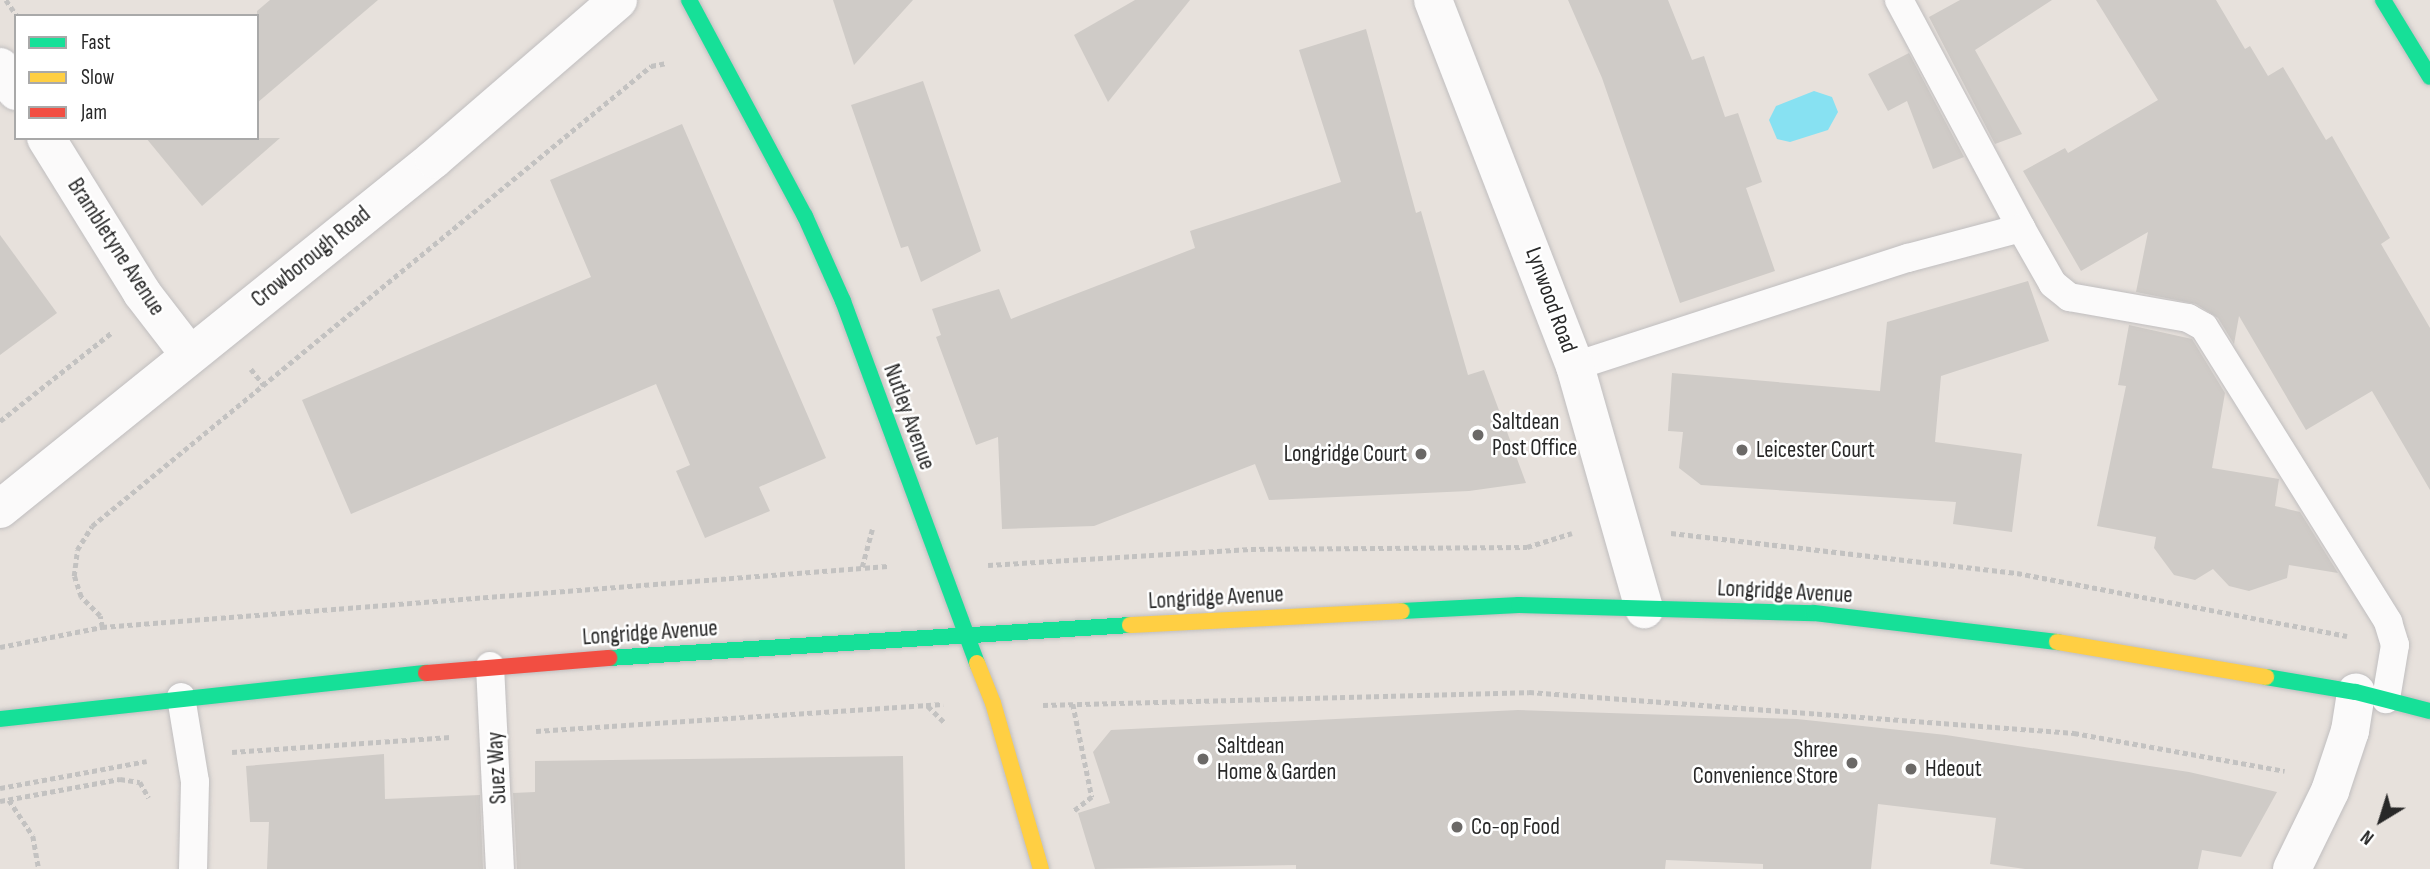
<!DOCTYPE html>
<html>
<head>
<meta charset="utf-8">
<style>
	body { margin:0 }
	#map { position:relative; width:2430px; height:869px; overflow:hidden; background:#e7e1dc; font-family:"Sofia Sans Condensed",sans-serif }
	div>[style] { position:absolute }
	.water>* { inset:0; background:#87e1f2 }
	.building>* { inset:0; background:#cfcbc7 }
	.path>* { height:4.5px; margin-top:-2.25px; transform-origin:0; background:repeating-linear-gradient(90deg,#c3c2c1 0 5px,transparent 0 8.5px) }
	.roads { filter:drop-shadow(0 0 2px #c0bebf) drop-shadow(0 0 2px #c0bebf) }
	.lane>* { height:28px; margin:-14px; padding:0 14px; transform-origin:14px; border-radius:14px; background:#fbfafa }
	.street>* { height:38px; margin:-19px; padding:0 19px; transform-origin:19px; border-radius:19px; background:#fbfafa }
	.fast>* { height:16px; margin:-8px; padding:0 8px; transform-origin:8px; border-radius:8px; background:#16e098 }
	.slow>* { height:16px; margin:-8px; padding:0 8px; transform-origin:8px; border-radius:8px; background:#ffcf43 }
	.jam>* { height:16px; margin:-8px; padding:0 8px; transform-origin:8px; border-radius:8px; background:#f24e42 }
	.dots>* { width:19px; height:19px; translate:-50% -50%; box-sizing:border-box; border:4px solid #fff; border-radius:50% }
	span { translate:-50% -50%; white-space:nowrap; text-align:center; line-height:1.15; -webkit-text-stroke:5px #fff; paint-order:stroke }
	.street-label { font-size:23px; color:#282828 }
	.poi-label { font-size:23px; color:#282828 }
	.left { translate:0 -50%; text-align:left }
	.right { translate:-100% -50%; text-align:right }
	.legend { position:absolute; left:14px; top:14px; width:245px; height:126px; box-sizing:border-box; background:#fff; border:2px solid #a9a9a9; margin:0; padding:9px 12px; list-style:none; font-size:21px; color:#282828 }
	.legend li { display:flex; align-items:center; gap:14px; height:35px }
	.legend b { width:35px; border:2px solid #a9a9a9 }
	.north { position:absolute; left:2346px; top:785px; width:70px; height:70px; -webkit-text-stroke:5px #fff; paint-order:stroke; rotate:218deg; font-size:19px; font-weight:700; line-height:28px; text-align:center; color:#282828 }
	.north::after { content:''; display:block; margin:auto; width:24px; height:32px; background:#282828; clip-path:polygon(50% 0,100% 100%,50% 72%,0 100%) }
</style>
</head>
<body>
<div id="map">
	<div class="water">
		<div style="clip-path:polygon(1814px 91px,1832px 97px,1838px 112px,1828px 130px,1790px 142px,1777px 139px,1769px 120px,1776px 106px)"></div>
	</div>
	<div class="building">
		<div style="clip-path:polygon(270px 0,378px 0,257px 103px,257px 11px)"></div>
		<div style="clip-path:polygon(833px 0,913px 0,854px 65px)"></div>
		<div style="clip-path:polygon(1135px 0,1190px 0,1108px 102px,1074px 35px)"></div>
		<div style="clip-path:polygon(1568px 0,1668px 0,1692px 60px,1704px 56px,1725px 117px,1738px 113px,1762px 182px,1746px 188px,1775px 271px,1680px 303px,1602px 78px)"></div>
		<div style="clip-path:polygon(1960px 0,2052px 0,1975px 50px,2022px 134px,1995px 144px,1929px 17px)"></div>
		<div style="clip-path:polygon(2096px 0,2216px 0,2245px 49px,2250px 46px,2268px 76px,2283px 67px,2326px 140px,2332px 136px,2390px 238px,2381px 244px,2430px 328px,2430px 490px,2372px 391px,2306px 430px,2239px 316px,2234px 344px,2218px 318px,2196px 304px,2136px 292px,2148px 232px,2081px 271px,2023px 171px,2065px 148px,2068px 153px,2158px 100px)"></div>
		<div style="clip-path:polygon(1366px 29px,1416px 213px,1421px 211px,1468px 375px,1484px 370px,1526px 483px,1469px 491px,1269px 500px,1255px 464px,1094px 526px,1002px 529px,998px 437px,976px 445px,936px 337px,941px 335px,932px 309px,999px 289px,1011px 319px,1195px 248px,1190px 231px,1341px 182px,1299px 50px)"></div>
		<div style="clip-path:polygon(1909px 53px,1964px 157px,1933px 169px,1907px 101px,1888px 111px,1868px 74px)"></div>
		<div style="clip-path:polygon(923px 81px,981px 251px,921px 282px,908px 246px,901px 248px,851px 105px)"></div>
		<div style="clip-path:polygon(682px 124px,826px 458px,759px 487px,770px 511px,705px 538px,676px 471px,690px 465px,656px 384px,351px 514px,302px 400px,591px 277px,550px 180px)"></div>
		<div style="clip-path:polygon(146px 138px,280px 138px,202px 206px)"></div>
		<div style="clip-path:polygon(0 235px,57px 313px,0 355px)"></div>
		<div style="clip-path:polygon(2028px 281px,2049px 341px,1941px 376px,1935px 442px,2022px 454px,2012px 532px,1953px 524px,1956px 502px,1701px 485px,1679px 468px,1683px 432px,1668px 431px,1672px 373px,1880px 391px,1887px 322px)"></div>
		<div style="clip-path:polygon(2129px 325px,2192px 339px,2225px 393px,2212px 468px,2279px 479px,2275px 506px,2300px 512px,2338px 573px,2289px 565px,2287px 578px,2249px 591px,2229px 586px,2213px 569px,2195px 580px,2174px 575px,2154px 548px,2156px 537px,2097px 526px,2126px 386px,2118px 385px)"></div>
		<div style="clip-path:polygon(1518px 710px,1797px 719px,1946px 735px,2189px 772px,2277px 792px,2241px 857px,2202px 850px,2198px 869px,2025px 869px,1990px 864px,1996px 818px,1878px 804px,1871px 869px,1763px 869px,1763px 864px,1666px 860px,1665px 869px,1296px 869px,1296px 865px,1095px 869px,1078px 813px,1110px 803px,1093px 752px,1111px 730px)"></div>
		<div style="clip-path:polygon(384px 754px,385px 799px,480px 795px,483px 869px,267px 869px,269px 822px,250px 822px,246px 766px)"></div>
		<div style="clip-path:polygon(903px 756px,905px 869px,517px 869px,513px 793px,535px 792px,535px 761px)"></div>
	</div>
	<div class="path">
		<div style="left:6px;top:0;width:19px;rotate:55deg"></div>
		<div style="left:251px;top:369px;width:21px;rotate:51deg"></div>
		<div style="left:0;top:421px;width:142px;rotate:-38.4deg"></div>
		<div style="left:1671px;top:533px;width:348px;rotate:6.6deg"></div>
		<div style="left:2017px;top:573px;width:336px;rotate:10.8deg"></div>
		<div style="left:988px;top:565px;width:263px;rotate:-3.5deg"></div>
		<div style="left:1251px;top:549px;width:276px;rotate:-0.4deg"></div>
		<div style="left:1527px;top:547px;width:47px;rotate:-17.3deg"></div>
		<div style="left:862px;top:567px;width:39px;rotate:-75deg"></div>
		<div style="left:102px;top:627px;width:11px;rotate:-100deg"></div>
		<div style="left:100px;top:616px;width:27px;rotate:-135deg"></div>
		<div style="left:81px;top:597px;width:22px;rotate:-108deg"></div>
		<div style="left:74px;top:576px;width:26px;rotate:-83deg"></div>
		<div style="left:77px;top:550px;width:28px;rotate:-58deg"></div>
		<div style="left:92px;top:526px;width:724px;rotate:-39.45deg"></div>
		<div style="left:651px;top:66px;width:16px;rotate:-11deg"></div>
		<div style="left:0;top:647px;width:104px;rotate:-11.1deg"></div>
		<div style="left:102px;top:627px;width:788px;rotate:-4.44deg"></div>
		<div style="left:1073px;top:704px;width:95px;rotate:78.5deg"></div>
		<div style="left:1092px;top:797px;width:23px;rotate:142deg"></div>
		<div style="left:1043px;top:705px;width:486px;rotate:-1.5deg"></div>
		<div style="left:1529px;top:692px;width:547px;rotate:4.3deg"></div>
		<div style="left:2074px;top:733px;width:214px;rotate:10.2deg"></div>
		<div style="left:928px;top:706px;width:25px;rotate:45deg"></div>
		<div style="left:536px;top:731px;width:408px;rotate:-3.8deg"></div>
		<div style="left:232px;top:752px;width:219px;rotate:-3.9deg"></div>
		<div style="left:0;top:788px;width:149px;rotate:-10.4deg"></div>
		<div style="left:9px;top:800px;width:43px;rotate:56.3deg"></div>
		<div style="left:33px;top:836px;width:34px;rotate:80deg"></div>
		<div style="left:0;top:801px;width:122px;rotate:-10.4deg"></div>
		<div style="left:120px;top:779px;width:20px;rotate:9deg"></div>
		<div style="left:140px;top:782px;width:18px;rotate:61deg"></div>
	</div>
	<div class="roads">
		<div class="lane">
			<div style="left:1899px;top:0;width:259px;rotate:61.8deg"></div>
			<div style="left:1575px;top:366px;width:350px;rotate:-18deg"></div>
			<div style="left:1908px;top:258px;width:117px;rotate:-14.9deg"></div>
			<div style="left:2021px;top:228px;width:64px;rotate:60.3deg"></div>
			<div style="left:2053px;top:284px;width:21px;rotate:39deg"></div>
			<div style="left:2069px;top:297px;width:121px;rotate:10deg"></div>
			<div style="left:2188px;top:318px;width:18px;rotate:29deg"></div>
			<div style="left:2204px;top:327px;width:348px;rotate:58deg"></div>
			<div style="left:2388px;top:622px;width:24px;rotate:73deg"></div>
			<div style="left:2395px;top:645px;width:55px;rotate:99.5deg"></div>
			<div style="left:490px;top:666px;width:203px;rotate:87.2deg"></div>
			<div style="left:181px;top:697px;width:86px;rotate:80.6deg"></div>
			<div style="left:195px;top:782px;width:87px;rotate:91.3deg"></div>
		</div>
		<div class="street">
			<div style="left:1433px;top:0;width:393px;rotate:68.8deg"></div>
			<div style="left:1575px;top:366px;width:253px;rotate:74.1deg"></div>
			<div style="left:0;top:67px;width:29px;rotate:56deg"></div>
			<div style="left:46px;top:138px;width:182px;rotate:58.2deg"></div>
			<div style="left:142px;top:293px;width:77px;rotate:52.4deg"></div>
			<div style="left:0;top:509px;width:558px;rotate:-38.88deg"></div>
			<div style="left:434px;top:159px;width:243px;rotate:-40.8deg"></div>
			<div style="left:2292px;top:869px;width:87px;rotate:-64deg"></div>
			<div style="left:2330px;top:791px;width:63px;rotate:-71.6deg"></div>
			<div style="left:2350px;top:731px;width:39px;rotate:-81deg"></div>
		</div>
		<div class="fast">
			<div style="left:689px;top:0;width:245px;rotate:61.8deg"></div>
			<div style="left:805px;top:216px;width:93px;rotate:65.9deg"></div>
			<div style="left:843px;top:301px;width:386px;rotate:69.7deg"></div>
			<div style="left:2383px;top:0;width:90px;rotate:58.6deg"></div>
			<div style="left:1402px;top:611px;width:117px;rotate:-2.9deg"></div>
			<div style="left:1519px;top:605px;width:295px;rotate:1.6deg"></div>
			<div style="left:1814px;top:613px;width:245px;rotate:6.8deg"></div>
			<div style="left:609px;top:658px;width:522px;rotate:-3.62deg"></div>
			<div style="left:2266px;top:677px;width:91px;rotate:9.5deg"></div>
			<div style="left:2356px;top:692px;width:76px;rotate:14.4deg"></div>
			<div style="left:0;top:719px;width:428px;rotate:-6.2deg"></div>
		</div>
		<div class="slow">
			<div style="left:1130px;top:625px;width:272px;rotate:-2.9deg"></div>
			<div style="left:2057px;top:642px;width:212px;rotate:9.5deg"></div>
			<div style="left:977px;top:663px;width:43px;rotate:68.2deg"></div>
			<div style="left:993px;top:703px;width:173px;rotate:73.9deg"></div>
		</div>
		<div class="jam">
			<div style="left:426px;top:673px;width:184px;rotate:-4.7deg"></div>
		</div>
	</div>
	<div class="dots">
		<div style="left:1478px;top:435px;background:#6b6967"></div>
		<div style="left:1742px;top:450px;background:#6b6967"></div>
		<div style="left:1421px;top:454px;background:#6b6967"></div>
		<div style="left:1203px;top:759px;background:#6b6967"></div>
		<div style="left:1852px;top:763px;background:#6b6967"></div>
		<div style="left:1911px;top:769px;background:#6b6967"></div>
		<div style="left:1457px;top:827px;background:#6b6967"></div>
	</div>
	<div class="street-label">
		<span style="left:116px;top:247px;rotate:57deg">Brambletyne Avenue</span>
		<span style="left:311px;top:257px;rotate:-39deg">Crowborough Road</span>
		<span style="left:1551px;top:300px;rotate:70deg">Lynwood Road</span>
		<span style="left:909px;top:417px;rotate:70deg">Nutley Avenue</span>
		<span style="left:1785px;top:592px;rotate:3deg">Longridge Avenue</span>
		<span style="left:1216px;top:598px;rotate:-3deg">Longridge Avenue</span>
		<span style="left:650px;top:633px;rotate:-4deg">Longridge Avenue</span>
		<span style="left:497px;top:768px;rotate:-93deg">Suez Way</span>
	</div>
	<div class="poi-label">
		<span class="left" style="left:1492px;top:435px">Saltdean<br>Post Office</span>
		<span class="left" style="left:1756px;top:450px">Leicester Court</span>
		<span class="right" style="left:1407px;top:454px">Longridge Court</span>
		<span class="left" style="left:1217px;top:759px">Saltdean<br>Home &amp; Garden</span>
		<span class="right" style="left:1838px;top:763px">Shree<br>Convenience Store</span>
		<span class="left" style="left:1925px;top:769px">Hdeout</span>
		<span class="left" style="left:1471px;top:827px">Co-op Food</span>
	</div>
	<ul class="legend">
	<li><b style="height:9px;background:#16e098"></b>Fast</li>
	<li><b style="height:9px;background:#ffcf43"></b>Slow</li>
	<li><b style="height:9px;background:#f24e42"></b>Jam</li>
	</ul>
	<div class="north">N</div>
</div>
</body>
</html>
